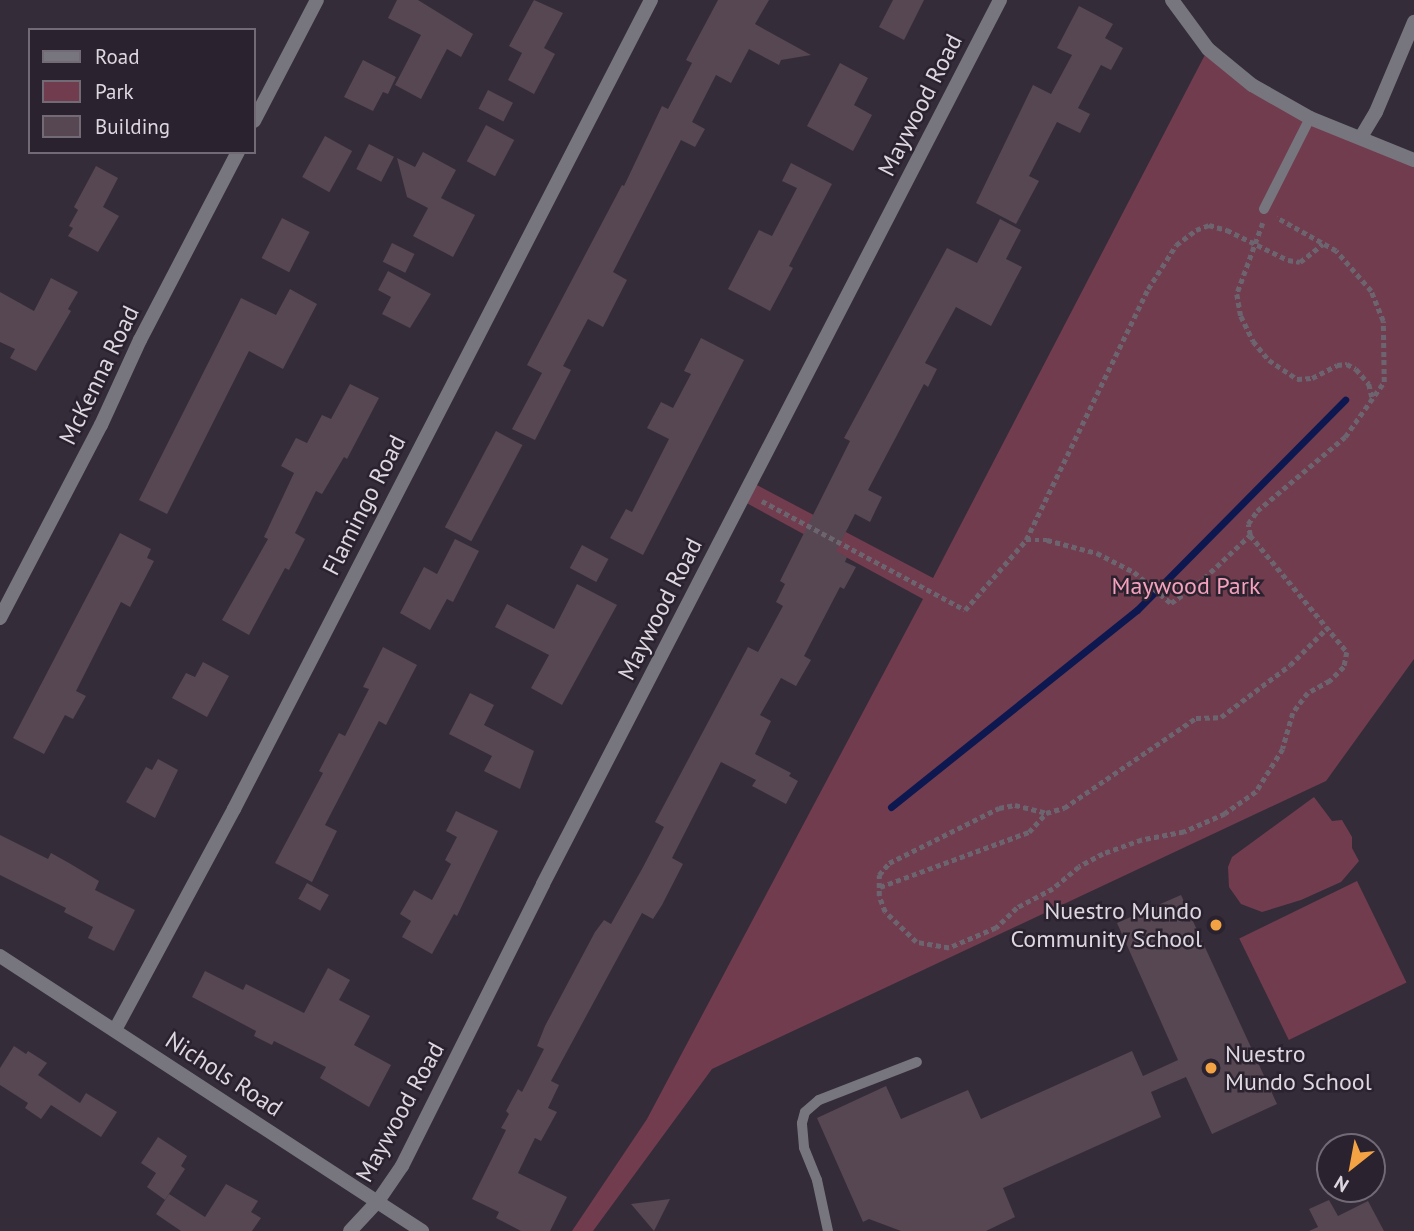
<!DOCTYPE html>
<html>
<head>
<meta charset="utf-8">
<style>
	body { margin:0 }
	#map { position:relative; width:1414px; height:1231px; overflow:hidden; background:#352c39; font-family:"PT Sans",sans-serif }
	div>[style] { position:absolute }
	.green>* { inset:0; background:#713c4e; transform-origin:0 0 }
	.stream>* { height:7px; margin:-3.5px; padding:0 3.5px; transform-origin:3.5px; border-radius:3.5px; background:#0e1850 }
	.building>* { inset:0; background:#564752; transform-origin:0 0 }
	.path>* { height:4.5px; margin-top:-2.25px; transform-origin:0; background:repeating-linear-gradient(90deg,#6c6570 0 5px,transparent 0 8.5px) }
	.service>* { height:10px; margin:-5px; padding:0 5px; transform-origin:5px; border-radius:5px; background:#77767e }
	.minor>* { height:14px; margin:-7px; padding:0 7px; transform-origin:7px; border-radius:7px; background:#77767e }
	.tertiary>* { height:14px; margin:-7px; padding:0 7px; transform-origin:7px; border-radius:7px; background:#77767e }
	.dots>* { width:19px; height:19px; translate:-50% -50%; box-sizing:border-box; border:4px solid #2b222f; border-radius:50% }
	span { translate:-50% -50%; white-space:nowrap; text-align:center; line-height:1.15; -webkit-text-stroke:5px #2b222f; paint-order:stroke }
	.street-label { font-size:24px; color:#ddd8e0 }
	.park-label { font-size:24px; color:#f6a1bc }
	.poi-label { font-size:24px; color:#ddd8e0 }
	.right { translate:-100% -50%; text-align:right }
	.left { translate:0 -50%; text-align:left }
	.legend { position:absolute; left:28px; top:28px; width:228px; height:126px; box-sizing:border-box; background:#2b222f; border:2px solid #726b76; margin:0; padding:9px 12px; list-style:none; font-size:21px; color:#ddd8e0 }
	.legend li { display:flex; align-items:center; gap:14px; height:35px }
	.legend b { width:35px; border:2px solid #726b76 }
	.north { position:absolute; left:1316px; top:1133px; width:70px; height:70px; box-sizing:border-box; background:#2b222f; border:2px solid #726b76; border-radius:50%; rotate:211deg; font-size:19px; font-weight:700; line-height:28px; text-align:center; color:#ddd8e0 }
	.north::after { content:''; display:block; margin:auto; width:24px; height:32px; background:#f4a344; clip-path:polygon(50% 0,100% 100%,50% 72%,0 100%) }
</style>
</head>
<body>
<div id="map">
	<div class="green">
		<div style="clip-path:polygon(1208px 49px,1252px 85px,1414px 160px,1414px 659px,1326px 781px,712px 1069px,593px 1231px,572px 1231px,647px 1119px,923px 599px,741px 500px,751px 482px,933px 578px)"></div>
		<div style="clip-path:polygon(1314px 797px,1332px 821px,1342px 820px,1352px 837px,1352px 848px,1359px 861px,1341px 882px,1301px 900px,1262px 912px,1241px 904px,1229px 887px,1228px 867px,1232px 857px)"></div>
		<div style="left:1357px;top:881px;width:113px;height:131px;rotate:64deg"></div>
	</div>
	<div class="stream">
		<div style="left:891px;top:807px;width:315px;rotate:-38.7deg"></div>
		<div style="left:1137px;top:610px;width:296px;rotate:-45.3deg"></div>
	</div>
	<div class="building">
		<div style="clip-path:polygon(397px 0,418px 0,473px 34px,461px 57px,447px 49px,421px 99px,395px 85px,421px 35px,388px 18px)"></div>
		<div style="clip-path:polygon(534px 0,563px 13px,544px 48px,555px 54px,534px 94px,508px 80px,522px 53px,509px 46px)"></div>
		<div style="clip-path:polygon(718px 0,769px 0,755px 24px,811px 55px,781px 60px,779px 65px,749px 49px,731px 83px,716px 75px,692px 122px,705px 129px,695px 147px,681px 140px,613px 272px,627px 280px,603px 327px,588px 319px,563px 366px,571px 370px,535px 440px,512px 429px,542px 373px,527px 365px,622px 185px,624px 186px,662px 106px,668px 109px,692px 63px,686px 60px)"></div>
		<div style="clip-path:polygon(893px 0,924px 0,904px 40px,879px 27px)"></div>
		<div style="clip-path:polygon(1079px 6px,1113px 24px,1105px 38px,1123px 48px,1111px 70px,1101px 65px,1078px 108px,1090px 114px,1080px 133px,1057px 122px,1029px 176px,1039px 181px,1016px 224px,976px 203px,1033px 85px,1051px 94px,1072px 55px,1057px 48px)"></div>
		<div style="clip-path:polygon(363px 60px,396px 77px,388px 94px,383px 92px,373px 111px,344px 97px)"></div>
		<div style="clip-path:polygon(840px 63px,868px 78px,854px 105px,872px 115px,853px 151px,807px 126px)"></div>
		<div style="left:488px;top:90px;width:28px;height:21px;rotate:27deg"></div>
		<div style="left:486px;top:125px;width:32px;height:41px;rotate:28deg"></div>
		<div style="left:325px;top:136px;width:31px;height:47px;rotate:29deg"></div>
		<div style="left:369px;top:144px;width:28px;height:28px;rotate:27deg"></div>
		<div style="clip-path:polygon(423px 152px,456px 170px,441px 198px,475px 215px,453px 257px,413px 236px,428px 208px,407px 197px,397px 158px,415px 167px)"></div>
		<div style="clip-path:polygon(791px 163px,832px 184px,789px 266px,793px 268px,770px 311px,728px 289px,759px 230px,772px 236px,797px 188px,782px 181px)"></div>
		<div style="clip-path:polygon(96px 166px,118px 178px,103px 207px,119px 216px,98px 252px,68px 236px,73px 228px,69px 226px,78px 210px,74px 207px)"></div>
		<div style="left:282px;top:218px;width:31px;height:45px;rotate:27deg"></div>
		<div style="clip-path:polygon(1000px 219px,1021px 230px,1006px 259px,1022px 267px,991px 326px,956px 307px,925px 363px,937px 369px,928px 387px,924px 384px,868px 490px,882px 497px,870px 522px,855px 514px,836px 551px,847px 557px,845px 562px,856px 567px,844px 589px,840px 587px,804px 656px,811px 660px,796px 686px,781px 678px,760px 715px,771px 721px,755px 754px,791px 773px,789px 776px,798px 781px,786px 804px,752px 786px,756px 780px,721px 762px,672px 858px,683px 864px,662px 905px,653px 919px,642px 913px,551px 1081px,559px 1085px,548px 1108px,557px 1112px,541px 1141px,535px 1138px,518px 1173px,567px 1197px,550px 1231px,521px 1231px,496px 1218px,499px 1212px,472px 1199px,506px 1130px,501px 1128px,509px 1114px,506px 1111px,518px 1089px,522px 1092px,544px 1049px,537px 1046px,545px 1026px,595px 932px,604px 920px,611px 924px,642px 869px,664px 827px,655px 822px,748px 647px,758px 652px,783px 606px,776px 602px,785px 584px,780px 581px,850px 441px,844px 438px,947px 248px,977px 263px)"></div>
		<div style="left:392px;top:243px;width:25px;height:21px;rotate:26deg"></div>
		<div style="clip-path:polygon(388px 271px,431px 294px,410px 328px,382px 314px,391px 297px,378px 290px)"></div>
		<div style="clip-path:polygon(51px 278px,78px 292px,68px 309px,71px 311px,36px 371px,10px 358px,15px 349px,0 342px,0 292px,34px 311px)"></div>
		<div style="clip-path:polygon(290px 289px,317px 304px,283px 369px,249px 351px,167px 514px,139px 500px,241px 298px,276px 315px)"></div>
		<div style="clip-path:polygon(701px 338px,744px 360px,643px 555px,610px 538px,626px 509px,632px 512px,669px 439px,647px 428px,661px 402px,673px 408px,691px 374px,684px 371px)"></div>
		<div style="clip-path:polygon(350px 384px,379px 398px,347px 459px,344px 457px,322px 494px,316px 491px,295px 533px,305px 539px,289px 570px,285px 568px,249px 635px,222px 620px,268px 539px,264px 537px,294px 473px,281px 466px,296px 438px,307px 443px,322px 415px,331px 419px)"></div>
		<div style="left:496px;top:431px;width:30px;height:109px;rotate:28deg"></div>
		<div style="clip-path:polygon(120px 533px,151px 549px,147px 558px,154px 561px,130px 607px,121px 602px,76px 691px,86px 696px,73px 719px,65px 715px,44px 754px,13px 738px)"></div>
		<div style="clip-path:polygon(455px 539px,479px 551px,453px 602px,447px 599px,430px 630px,400px 613px,424px 567px,437px 574px)"></div>
		<div style="left:582px;top:545px;width:30px;height:26px;rotate:28deg"></div>
		<div style="clip-path:polygon(577px 584px,617px 605px,562px 705px,531px 688px,549px 655px,495px 627px,507px 604px,554px 629px)"></div>
		<div style="clip-path:polygon(383px 647px,417px 665px,386px 725px,379px 721px,325px 825px,337px 831px,312px 882px,275px 863px,323px 773px,319px 771px,339px 733px,345px 736px,369px 689px,363px 687px)"></div>
		<div style="clip-path:polygon(203px 662px,229px 676px,207px 717px,172px 698px,186px 673px,195px 677px)"></div>
		<div style="clip-path:polygon(470px 693px,494px 705px,484px 725px,534px 751px,520px 789px,484px 771px,492px 756px,449px 734px)"></div>
		<div style="clip-path:polygon(158px 759px,178px 770px,155px 818px,126px 802px,146px 767px,152px 770px)"></div>
		<div style="clip-path:polygon(456px 811px,498px 831px,457px 916px,454px 914px,432px 954px,402px 937px,411px 921px,400px 914px,414px 890px,432px 900px,451px 864px,445px 860px,457px 837px,446px 831px)"></div>
		<div style="clip-path:polygon(0 835px,48px 859px,51px 853px,69px 863px,99px 881px,95px 890px,135px 910px,114px 951px,88px 938px,93px 927px,64px 912px,66px 908px,0 875px)"></div>
		<div style="left:307px;top:883px;width:25px;height:18px;rotate:29deg"></div>
		<div style="clip-path:polygon(1181px 895px,1277px 1104px,1212px 1134px,1186px 1077px,1151px 1092px,1161px 1117px,1003px 1188px,1015px 1217px,986px 1231px,901px 1231px,869px 1219px,863px 1222px,817px 1118px,886px 1086px,901px 1119px,968px 1090px,981px 1119px,1132px 1051px,1143px 1076px,1178px 1060px,1117px 923px)"></div>
		<div style="clip-path:polygon(328px 968px,350px 980px,339px 1000px,370px 1016px,354px 1045px,391px 1065px,369px 1107px,320px 1078px,326px 1067px,274px 1041px,272px 1045px,254px 1036px,256px 1031px,192px 997px,205px 971px,243px 990px,246px 984px,304px 1013px)"></div>
		<div style="clip-path:polygon(14px 1046px,26px 1054px,28px 1051px,47px 1063px,38px 1075px,80px 1103px,86px 1093px,117px 1112px,101px 1137px,51px 1105px,41px 1119px,25px 1108px,28px 1103px,0 1085px,0 1068px)"></div>
		<div style="clip-path:polygon(158px 1137px,187px 1156px,181px 1166px,185px 1169px,165px 1200px,147px 1187px,156px 1173px,141px 1163px)"></div>
		<div style="clip-path:polygon(226px 1184px,258px 1201px,251px 1212px,261px 1218px,252px 1231px,181px 1231px,156px 1214px,169px 1194px,205px 1217px)"></div>
		<div style="clip-path:polygon(670px 1199px,654px 1231px,631px 1204px)"></div>
		<div style="clip-path:polygon(1329px 1200px,1338px 1216px,1368px 1201px,1384px 1231px,1309px 1231px,1318px 1227px,1309px 1209px)"></div>
	</div>
	<div class="path">
		<div style="left:1263px;top:223px;width:76px;rotate:110.1deg"></div>
		<div style="left:1237px;top:294px;width:22px;rotate:80deg"></div>
		<div style="left:1241px;top:316px;width:28px;rotate:64deg"></div>
		<div style="left:1253px;top:341px;width:25px;rotate:50deg"></div>
		<div style="left:1269px;top:360px;width:34px;rotate:34deg"></div>
		<div style="left:1297px;top:379px;width:15px;rotate:-4deg"></div>
		<div style="left:1312px;top:378px;width:28px;rotate:-27deg"></div>
		<div style="left:1337px;top:365px;width:10px;rotate:-6deg"></div>
		<div style="left:1347px;top:364px;width:10px;rotate:29deg"></div>
		<div style="left:1356px;top:369px;width:20px;rotate:49deg"></div>
		<div style="left:1369px;top:384px;width:13px;rotate:77deg"></div>
		<div style="left:762px;top:501px;width:230px;rotate:28.2deg"></div>
		<div style="left:965px;top:610px;width:93px;rotate:-48.9deg"></div>
		<div style="left:1026px;top:540px;width:279px;rotate:-64.1deg"></div>
		<div style="left:1148px;top:289px;width:52px;rotate:-57.5deg"></div>
		<div style="left:1176px;top:245px;width:25px;rotate:-37deg"></div>
		<div style="left:1196px;top:230px;width:14px;rotate:-21deg"></div>
		<div style="left:1209px;top:225px;width:19px;rotate:16deg"></div>
		<div style="left:1227px;top:230px;width:68px;rotate:26.2deg"></div>
		<div style="left:1288px;top:260px;width:12px;rotate:9deg"></div>
		<div style="left:1300px;top:262px;width:29px;rotate:-38deg"></div>
		<div style="left:1250px;top:535px;width:152px;rotate:50.3deg"></div>
		<div style="left:1347px;top:652px;width:15px;rotate:101deg"></div>
		<div style="left:1344px;top:667px;width:20px;rotate:135deg"></div>
		<div style="left:1330px;top:681px;width:25px;rotate:151deg"></div>
		<div style="left:1308px;top:693px;width:25px;rotate:127deg"></div>
		<div style="left:1293px;top:713px;width:37px;rotate:106deg"></div>
		<div style="left:1283px;top:749px;width:51px;rotate:122.1deg"></div>
		<div style="left:1256px;top:792px;width:38px;rotate:145deg"></div>
		<div style="left:1225px;top:814px;width:45px;rotate:156.3deg"></div>
		<div style="left:1184px;top:832px;width:43px;rotate:169.2deg"></div>
		<div style="left:1142px;top:840px;width:41px;rotate:160.3deg"></div>
		<div style="left:1103px;top:854px;width:27px;rotate:152deg"></div>
		<div style="left:1079px;top:867px;width:34px;rotate:140deg"></div>
		<div style="left:1053px;top:889px;width:41px;rotate:152.2deg"></div>
		<div style="left:1017px;top:908px;width:29px;rotate:136deg"></div>
		<div style="left:996px;top:928px;width:51px;rotate:156.9deg"></div>
		<div style="left:949px;top:948px;width:34px;rotate:-170deg"></div>
		<div style="left:916px;top:942px;width:43px;rotate:-135.9deg"></div>
		<div style="left:885px;top:912px;width:17px;rotate:-111deg"></div>
		<div style="left:879px;top:896px;width:21px;rotate:-90deg"></div>
		<div style="left:879px;top:875px;width:16px;rotate:-50deg"></div>
		<div style="left:889px;top:863px;width:123px;rotate:-26.6deg"></div>
		<div style="left:999px;top:808px;width:16px;rotate:-11deg"></div>
		<div style="left:1015px;top:805px;width:32px;rotate:14deg"></div>
		<div style="left:1046px;top:813px;width:19px;rotate:-16deg"></div>
		<div style="left:1064px;top:808px;width:160px;rotate:-34.3deg"></div>
		<div style="left:1196px;top:718px;width:25px;rotate:-2deg"></div>
		<div style="left:1221px;top:717px;width:86px;rotate:-37deg"></div>
		<div style="left:1290px;top:665px;width:51px;rotate:-45deg"></div>
		<div style="left:1026px;top:540px;width:21px"></div>
		<div style="left:1047px;top:540px;width:52px;rotate:14.6deg"></div>
		<div style="left:1097px;top:553px;width:42px;rotate:27.2deg"></div>
		<div style="left:1134px;top:572px;width:48px;rotate:40deg"></div>
		<div style="left:1171px;top:603px;width:33px;rotate:-35deg"></div>
		<div style="left:1198px;top:584px;width:71px;rotate:-43.3deg"></div>
		<div style="left:1250px;top:535px;width:11px;rotate:-100deg"></div>
		<div style="left:1248px;top:524px;width:16px;rotate:-55deg"></div>
		<div style="left:1257px;top:511px;width:115px;rotate:-40.1deg"></div>
		<div style="left:1345px;top:437px;width:67px;rotate:-54.7deg"></div>
		<div style="left:1384px;top:382px;width:61px;rotate:-90.9deg"></div>
		<div style="left:1383px;top:321px;width:32px;rotate:-112deg"></div>
		<div style="left:1371px;top:291px;width:53px;rotate:-131.2deg"></div>
		<div style="left:1336px;top:251px;width:68px;rotate:-150.8deg"></div>
		<div style="left:880px;top:887px;width:159px;rotate:-20.3deg"></div>
		<div style="left:1029px;top:832px;width:25px;rotate:-48deg"></div>
	</div>
	<div class="service">
		<div style="left:1264px;top:209px;width:102px;rotate:-63.2deg"></div>
		<div style="left:828px;top:1231px;width:52px;rotate:-102.2deg"></div>
		<div style="left:817px;top:1180px;width:35px;rotate:-112deg"></div>
		<div style="left:804px;top:1147px;width:24px;rotate:-95deg"></div>
		<div style="left:802px;top:1123px;width:11px;rotate:-75deg"></div>
		<div style="left:805px;top:1112px;width:18px;rotate:-41deg"></div>
		<div style="left:819px;top:1100px;width:105px;rotate:-21.2deg"></div>
	</div>
	<div class="minor">
		<div style="left:254px;top:121px;width:136px;rotate:-62.5deg"></div>
		<div style="left:1361px;top:137px;width:29px;rotate:-59deg"></div>
		<div style="left:1376px;top:112px;width:98px;rotate:-67.1deg"></div>
		<div style="left:0;top:618px;width:218px;rotate:-62.4deg"></div>
		<div style="left:101px;top:425px;width:94px;rotate:-65.4deg"></div>
		<div style="left:140px;top:340px;width:212px;rotate:-62.5deg"></div>
		<div style="left:115px;top:1030px;width:251px;rotate:-61.7deg"></div>
		<div style="left:234px;top:809px;width:910px;rotate:-62.73deg"></div>
		<div style="left:350px;top:1231px;width:41px;rotate:-47deg"></div>
		<div style="left:378px;top:1201px;width:42px;rotate:-55.6deg"></div>
		<div style="left:402px;top:1166px;width:315px;rotate:-63.4deg"></div>
		<div style="left:543px;top:884px;width:995px;rotate:-62.66deg"></div>
	</div>
	<div class="tertiary">
		<div style="left:1172px;top:0;width:61px;rotate:53.7deg"></div>
		<div style="left:1208px;top:49px;width:57px;rotate:39.3deg"></div>
		<div style="left:1252px;top:85px;width:67px;rotate:29.6deg"></div>
		<div style="left:1310px;top:118px;width:112px;rotate:22deg"></div>
		<div style="left:0;top:956px;width:504px;rotate:33.09deg"></div>
	</div>
	<div class="dots">
		<div style="left:1216px;top:925px;background:#f4a344"></div>
		<div style="left:1211px;top:1068px;background:#f4a344"></div>
	</div>
	<div class="street-label">
		<span style="left:920px;top:105px;rotate:-63deg">Maywood Road</span>
		<span style="left:99px;top:375px;rotate:-64deg">McKenna Road</span>
		<span style="left:364px;top:505px;rotate:-63deg">Flamingo Road</span>
		<span style="left:660px;top:609px;rotate:-63deg">Maywood Road</span>
		<span style="left:224px;top:1074px;rotate:33deg">Nichols Road</span>
		<span style="left:400px;top:1112px;rotate:-61deg">Maywood Road</span>
	</div>
	<div class="park-label">
		<span style="left:1186px;top:586px">Maywood Park</span>
	</div>
	<div class="poi-label">
		<span class="right" style="left:1202px;top:925px">Nuestro Mundo<br>Community School</span>
		<span class="left" style="left:1225px;top:1068px">Nuestro<br>Mundo School</span>
	</div>
	<ul class="legend">
	<li><b style="height:9px;background:#77767e"></b>Road</li>
	<li><b style="height:19px;background:#713c4e"></b>Park</li>
	<li><b style="height:19px;background:#564752"></b>Building</li>
	</ul>
	<div class="north">N</div>
</div>
</body>
</html>
